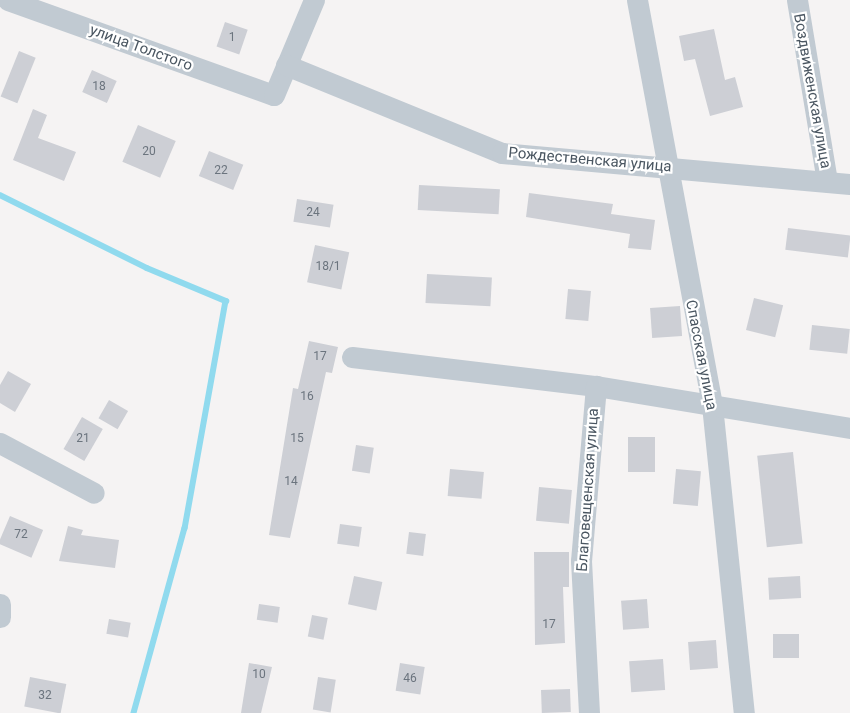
<!DOCTYPE html>
<html>
<head>
<meta charset="utf-8">
<style>
	body { margin:0 }
	#map { position:relative; width:850px; height:713px; overflow:hidden; background:#f5f3f3; font-family:Roboto,sans-serif }
	div>[style] { position:absolute }
	.stream>* { height:5.5px; margin:-2.75px; padding:0 2.75px; transform-origin:2.75px; border-radius:2.75px; background:#90daee }
	.building>* { inset:0; background:#cdcfd5; transform-origin:0 0 }
	.minor>* { height:21px; margin:-10.5px; padding:0 10.5px; transform-origin:10.5px; border-radius:10.5px; background:#c1cad2 }
	span { translate:-50% -50%; white-space:nowrap; text-align:center; line-height:1.15; -webkit-text-stroke:4.5px #fff; paint-order:stroke }
	.number-label { font-size:12px; color:#6b747e }
	.number-label span { -webkit-text-stroke-width:0 }
	.street-label { font-size:15px; color:#4a5661 }
</style>
</head>
<body>
<div id="map">
	<div class="stream">
		<div style="left:0;top:195px;width:164px;rotate:26.4deg"></div>
		<div style="left:147px;top:268px;width:86px;rotate:22.7deg"></div>
		<div style="left:226px;top:301px;width:231px;rotate:100.2deg"></div>
		<div style="left:185px;top:528px;width:192px;rotate:105.4deg"></div>
	</div>
	<div class="building">
		<div style="left:225px;top:22px;width:24px;height:26px;rotate:19deg"></div>
		<div style="clip-path:polygon(714px 29px,725px 80px,735px 77px,743px 107px,710px 116px,695px 59px,684px 61px,679px 36px)"></div>
		<div style="left:19px;top:51px;width:18px;height:49px;rotate:22deg"></div>
		<div style="left:92px;top:70px;width:27px;height:24px;rotate:24deg"></div>
		<div style="clip-path:polygon(33px 109px,47px 115px,38px 138px,76px 152px,64px 181px,13px 160px)"></div>
		<div style="left:138px;top:125px;width:41px;height:40px;rotate:23deg"></div>
		<div style="left:209px;top:151px;width:37px;height:27px;rotate:22deg"></div>
		<div style="left:419px;top:185px;width:81px;height:25px;rotate:3deg"></div>
		<div style="clip-path:polygon(529px 193px,613px 204px,611px 214px,655px 220px,651px 250px,628px 248px,630px 234px,526px 217px)"></div>
		<div style="left:297px;top:199px;width:37px;height:23px;rotate:9deg"></div>
		<div style="left:788px;top:228px;width:63px;height:22px;rotate:7deg"></div>
		<div style="left:315px;top:245px;width:35px;height:38px;rotate:12deg"></div>
		<div style="left:427px;top:274px;width:65px;height:29px;rotate:3deg"></div>
		<div style="left:568px;top:289px;width:23px;height:30px;rotate:5deg"></div>
		<div style="left:754px;top:298px;width:30px;height:33px;rotate:14deg"></div>
		<div style="left:680px;top:306px;width:30px;height:30px;rotate:86deg"></div>
		<div style="left:812px;top:325px;width:38px;height:25px;rotate:6deg"></div>
		<div style="clip-path:polygon(309px 341px,338px 347px,332px 373px,326px 372px,290px 538px,269px 535px,293px 388px,298px 389px)"></div>
		<div style="clip-path:polygon(8px 371px,31px 384px,15px 412px,0 403px,0 385px)"></div>
		<div style="left:109px;top:400px;width:22px;height:21px;rotate:30deg"></div>
		<div style="left:82px;top:417px;width:24px;height:37px;rotate:30deg"></div>
		<div style="left:628px;top:437px;width:27px;height:35px"></div>
		<div style="left:356px;top:445px;width:18px;height:26px;rotate:9deg"></div>
		<div style="left:793px;top:452px;width:92px;height:36px;rotate:84deg"></div>
		<div style="left:450px;top:469px;width:34px;height:27px;rotate:5deg"></div>
		<div style="left:676px;top:469px;width:25px;height:35px;rotate:5deg"></div>
		<div style="left:539px;top:487px;width:33px;height:34px;rotate:5deg"></div>
		<div style="left:10px;top:516px;width:36px;height:30px;rotate:23deg"></div>
		<div style="left:340px;top:524px;width:22px;height:20px;rotate:8deg"></div>
		<div style="clip-path:polygon(68px 526px,83px 530px,81px 535px,119px 540px,115px 568px,59px 561px)"></div>
		<div style="left:409px;top:532px;width:17px;height:22px;rotate:7deg"></div>
		<div style="clip-path:polygon(534px 552px,569px 552px,569px 587px,563px 587px,565px 643px,535px 645px)"></div>
		<div style="left:354px;top:576px;width:29px;height:29px;rotate:12deg"></div>
		<div style="left:800px;top:576px;width:22px;height:32px;rotate:87deg"></div>
		<div style="left:647px;top:599px;width:29px;height:26px;rotate:86deg"></div>
		<div style="left:259px;top:604px;width:21px;height:16px;rotate:8deg"></div>
		<div style="left:312px;top:615px;width:16px;height:22px;rotate:11deg"></div>
		<div style="left:109px;top:619px;width:22px;height:15px;rotate:10deg"></div>
		<div style="left:773px;top:634px;width:26px;height:24px"></div>
		<div style="left:716px;top:640px;width:28px;height:28px;rotate:86deg"></div>
		<div style="left:663px;top:659px;width:31px;height:34px;rotate:86deg"></div>
		<div style="clip-path:polygon(249px 663px,272px 667px,261px 713px,241px 713px)"></div>
		<div style="left:400px;top:663px;width:25px;height:28px;rotate:9deg"></div>
		<div style="left:30px;top:677px;width:37px;height:30px;rotate:11deg"></div>
		<div style="left:318px;top:677px;width:18px;height:33px;rotate:9deg"></div>
		<div style="left:570px;top:689px;width:23px;height:29px;rotate:88deg"></div>
	</div>
	<div class="minor">
		<div style="left:8px;top:0;width:282px;rotate:19.7deg"></div>
		<div style="left:274px;top:95px;width:103px;rotate:-67.2deg"></div>
		<div style="left:637px;top:0;width:412px;rotate:79.5deg"></div>
		<div style="left:712px;top:405px;width:310px;rotate:84.1deg"></div>
		<div style="left:797px;top:0;width:184px;rotate:80.6deg"></div>
		<div style="left:286px;top:65px;width:233px;rotate:22.2deg"></div>
		<div style="left:502px;top:153px;width:349px;rotate:5.1deg"></div>
		<div style="left:352px;top:357px;width:246px;rotate:6.8deg"></div>
		<div style="left:596px;top:386px;width:257px;rotate:9.4deg"></div>
		<div style="left:0;top:443px;width:106px;rotate:28deg"></div>
		<div style="left:0;top:604px;width:13px;rotate:90deg"></div>
		<div style="left:589px;top:713px;width:152px;rotate:-93deg"></div>
		<div style="left:581px;top:561px;width:176px;rotate:-85.1deg"></div>
	</div>
	<div class="number-label">
		<span style="left:232px;top:38px">1</span>
		<span style="left:99px;top:87px">18</span>
		<span style="left:149px;top:152px">20</span>
		<span style="left:221px;top:171px">22</span>
		<span style="left:313px;top:213px">24</span>
		<span style="left:328px;top:267px">18/1</span>
		<span style="left:320px;top:357px">17</span>
		<span style="left:307px;top:397px">16</span>
		<span style="left:83px;top:439px">21</span>
		<span style="left:297px;top:439px">15</span>
		<span style="left:291px;top:482px">14</span>
		<span style="left:21px;top:535px">72</span>
		<span style="left:549px;top:625px">17</span>
		<span style="left:259px;top:675px">10</span>
		<span style="left:410px;top:679px">46</span>
		<span style="left:45px;top:696px">32</span>
	</div>
	<div class="street-label">
		<span style="left:141px;top:48px;rotate:20deg">улица Толстого</span>
		<span style="left:812px;top:91px;rotate:80deg">Воздвиженская улица</span>
		<span style="left:590px;top:160px;rotate:5deg">Рождественская улица</span>
		<span style="left:701px;top:355px;rotate:79deg">Спасская улица</span>
		<span style="left:588px;top:490px;rotate:-86deg">Благовещенская улица</span>
	</div>
</div>
</body>
</html>
